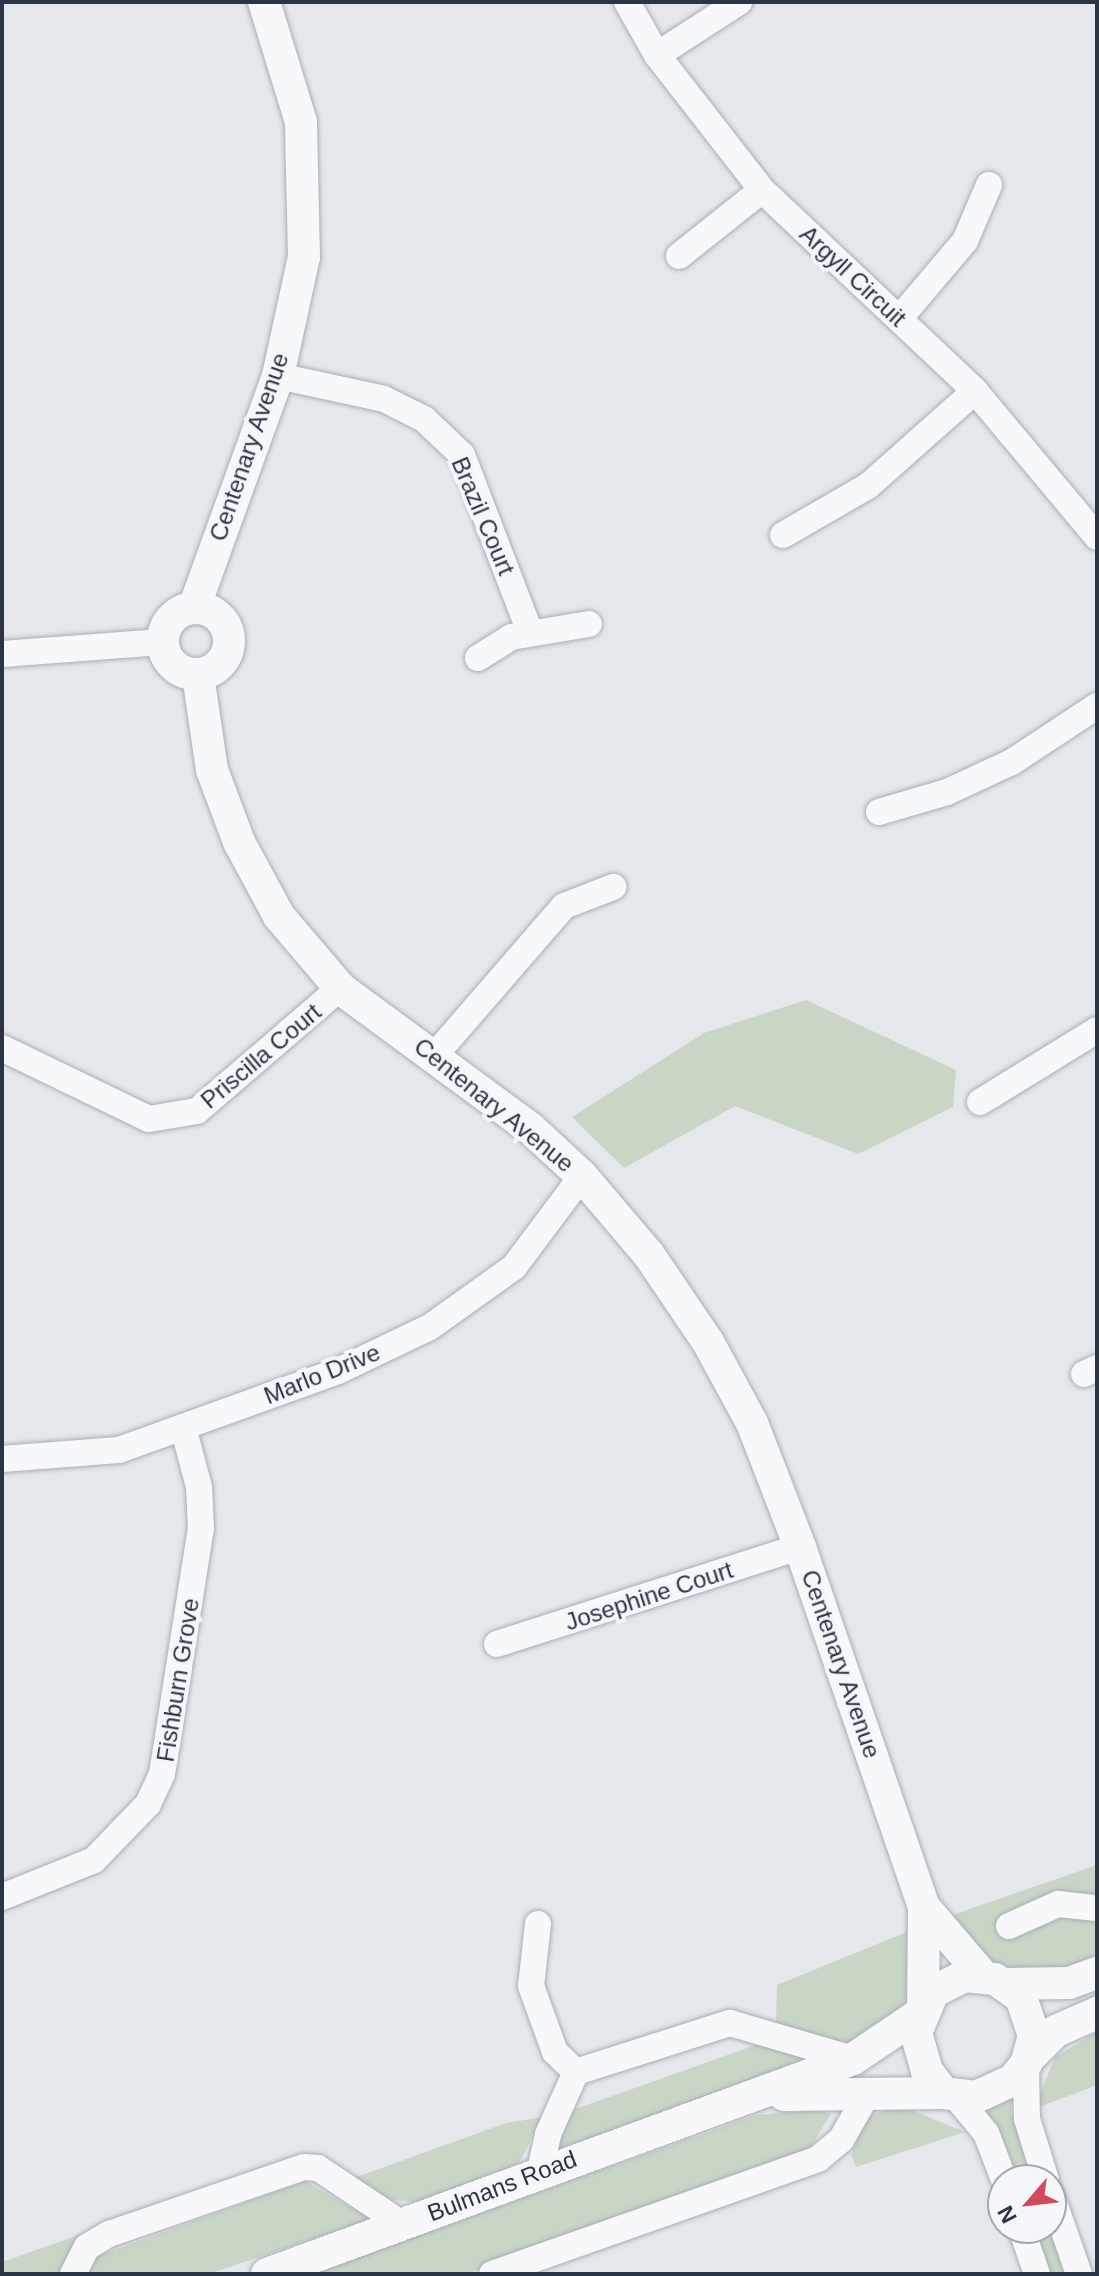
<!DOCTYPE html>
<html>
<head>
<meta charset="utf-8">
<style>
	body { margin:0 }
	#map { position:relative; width:1099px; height:2276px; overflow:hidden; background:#e4e7ec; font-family:Helvetica,sans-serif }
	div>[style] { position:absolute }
	.green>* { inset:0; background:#c9d6c5 }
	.roads { filter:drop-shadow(0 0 2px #a9aeb7) drop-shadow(0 0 2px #a9aeb7) }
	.minor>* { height:26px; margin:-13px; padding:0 13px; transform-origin:13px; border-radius:13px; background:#f7f8fa }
	.tertiary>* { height:32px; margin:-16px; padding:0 16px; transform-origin:16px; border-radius:16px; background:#f7f8fa }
	.tertiary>.ring { margin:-16px; padding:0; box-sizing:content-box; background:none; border:32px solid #f7f8fa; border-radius:50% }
	span { translate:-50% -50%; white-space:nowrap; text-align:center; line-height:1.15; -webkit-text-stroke:8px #f4f6f9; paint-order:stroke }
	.street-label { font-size:24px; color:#2b3445 }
	.frame { position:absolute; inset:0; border:4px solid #2b3445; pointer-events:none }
	.north { position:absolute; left:987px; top:2164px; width:80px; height:80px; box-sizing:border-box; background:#f4f6f9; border:2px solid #a4a8b1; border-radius:50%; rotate:242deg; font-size:22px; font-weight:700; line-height:32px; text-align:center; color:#2b3445 }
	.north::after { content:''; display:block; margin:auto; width:28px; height:36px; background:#d1495b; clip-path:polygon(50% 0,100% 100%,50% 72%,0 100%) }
</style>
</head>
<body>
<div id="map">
	<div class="green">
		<div style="clip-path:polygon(806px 1000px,956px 1070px,953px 1107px,858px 1154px,735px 1106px,624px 1168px,572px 1117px,704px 1033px)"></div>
		<div style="clip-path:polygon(1097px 1865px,1097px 1967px,987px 1973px,944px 1918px)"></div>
		<div style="clip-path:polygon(909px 1931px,912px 1981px,902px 2010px,875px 2042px,558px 2149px,570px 2111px,753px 2046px,776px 2021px,777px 1985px)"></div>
		<div style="clip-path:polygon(1097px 2032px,1097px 2085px,1034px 2109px,1055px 2057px)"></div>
		<div style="clip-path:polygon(1013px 2089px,1011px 2113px,1035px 2180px,1011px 2180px,974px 2103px)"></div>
		<div style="clip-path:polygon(902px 2106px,965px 2132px,856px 2167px,851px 2155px,862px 2126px,872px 2115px)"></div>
		<div style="clip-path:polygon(814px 2110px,831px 2114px,806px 2155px,466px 2274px,309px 2274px,756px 2115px)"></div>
		<div style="clip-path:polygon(543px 2117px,519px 2163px,420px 2202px,392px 2200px,354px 2178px,506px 2123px)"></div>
		<div style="clip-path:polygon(305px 2181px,371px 2219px,209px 2274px,87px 2274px,95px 2257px)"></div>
		<div style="clip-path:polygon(1030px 2228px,1051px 2228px,1068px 2274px,1045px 2274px)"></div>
		<div style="clip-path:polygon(82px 2234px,59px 2274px,2px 2274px,2px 2262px)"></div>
	</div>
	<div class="roads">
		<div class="minor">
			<div style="left:627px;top:2px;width:61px;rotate:60.5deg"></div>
			<div style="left:657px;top:55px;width:171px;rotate:52.1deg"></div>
			<div style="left:762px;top:190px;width:293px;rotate:43.3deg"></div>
			<div style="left:975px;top:391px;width:190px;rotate:50.1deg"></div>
			<div style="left:657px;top:55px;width:98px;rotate:-32.9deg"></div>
			<div style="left:679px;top:256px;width:106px;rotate:-38.5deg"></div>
			<div style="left:899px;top:319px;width:102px;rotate:-49.8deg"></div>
			<div style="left:965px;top:241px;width:61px;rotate:-66.8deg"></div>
			<div style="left:278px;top:376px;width:108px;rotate:12.2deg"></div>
			<div style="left:384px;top:399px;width:45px;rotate:26.6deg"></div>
			<div style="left:424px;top:419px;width:52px;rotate:43.5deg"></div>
			<div style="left:462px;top:455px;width:190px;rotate:69deg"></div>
			<div style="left:783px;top:535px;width:98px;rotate:-30deg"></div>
			<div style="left:868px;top:486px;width:143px;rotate:-41.6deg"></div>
			<div style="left:2px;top:654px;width:160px;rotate:-4.3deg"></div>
			<div style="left:478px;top:658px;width:39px;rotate:-32deg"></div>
			<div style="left:511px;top:637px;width:79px;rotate:-9.5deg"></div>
			<div style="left:879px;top:812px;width:71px;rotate:-16.4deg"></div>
			<div style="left:947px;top:792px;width:72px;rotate:-24.8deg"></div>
			<div style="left:1012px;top:762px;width:102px;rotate:-33.4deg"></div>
			<div style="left:2px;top:1048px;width:163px;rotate:25.8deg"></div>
			<div style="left:149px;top:1119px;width:49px;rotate:-9.5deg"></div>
			<div style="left:197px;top:1111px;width:189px;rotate:-40.7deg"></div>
			<div style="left:435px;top:1055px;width:197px;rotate:-49.1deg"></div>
			<div style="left:564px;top:906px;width:53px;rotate:-21.2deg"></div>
			<div style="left:980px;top:1102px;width:137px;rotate:-31.6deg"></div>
			<div style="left:1084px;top:1374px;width:14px;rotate:-25deg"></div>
			<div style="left:2px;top:1459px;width:117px;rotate:-4.4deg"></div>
			<div style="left:119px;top:1450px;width:233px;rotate:-19.8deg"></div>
			<div style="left:338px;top:1371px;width:102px;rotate:-25.6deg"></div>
			<div style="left:430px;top:1327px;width:103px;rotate:-35.5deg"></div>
			<div style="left:514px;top:1267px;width:114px;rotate:-53.2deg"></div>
			<div style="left:497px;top:1644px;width:318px;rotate:-17.8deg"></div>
			<div style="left:2px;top:1897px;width:99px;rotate:-21.9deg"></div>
			<div style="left:94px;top:1860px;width:78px;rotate:-46deg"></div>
			<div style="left:148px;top:1804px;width:33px;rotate:-65deg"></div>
			<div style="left:162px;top:1774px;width:248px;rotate:-81deg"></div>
			<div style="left:201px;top:1529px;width:42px;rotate:-92.7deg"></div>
			<div style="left:199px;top:1487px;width:62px;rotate:-104.9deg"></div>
			<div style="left:538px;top:1924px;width:62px;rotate:96.4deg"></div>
			<div style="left:531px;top:1986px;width:70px;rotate:70deg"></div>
			<div style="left:555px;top:2052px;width:29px;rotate:44deg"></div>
			<div style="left:1009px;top:1926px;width:54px;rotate:-24.2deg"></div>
			<div style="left:1058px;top:1904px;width:39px;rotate:6deg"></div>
			<div style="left:1026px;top:2064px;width:55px;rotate:89deg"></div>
			<div style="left:1027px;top:2119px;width:64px;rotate:72.7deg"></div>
			<div style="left:956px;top:2097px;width:47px;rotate:50.2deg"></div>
			<div style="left:986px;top:2133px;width:50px;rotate:69deg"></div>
			<div style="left:540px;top:2170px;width:37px;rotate:-77deg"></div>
			<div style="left:548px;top:2134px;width:68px;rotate:-65.7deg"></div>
			<div style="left:576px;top:2072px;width:162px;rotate:-17.7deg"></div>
			<div style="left:730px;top:2023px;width:128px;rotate:16.3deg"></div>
			<div style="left:1051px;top:2194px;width:85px;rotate:70.7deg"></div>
			<div style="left:1021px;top:2228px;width:49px;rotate:70.8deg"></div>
			<div style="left:73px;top:2274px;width:30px;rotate:-63deg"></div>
			<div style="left:87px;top:2247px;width:26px;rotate:-31deg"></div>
			<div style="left:109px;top:2234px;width:206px;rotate:-19deg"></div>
			<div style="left:304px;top:2167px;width:14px;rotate:4deg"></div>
			<div style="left:318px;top:2168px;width:101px;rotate:33.7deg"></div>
			<div style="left:492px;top:2274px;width:346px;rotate:-19.4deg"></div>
			<div style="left:818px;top:2159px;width:30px;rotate:-40deg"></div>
			<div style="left:841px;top:2140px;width:48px;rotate:-60.3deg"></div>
			<div style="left:865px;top:2098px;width:13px;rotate:-18deg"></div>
		</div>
		<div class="tertiary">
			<div class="ring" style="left:163px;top:608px;width:34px;height:34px"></div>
			<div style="left:194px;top:608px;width:247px;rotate:-70.1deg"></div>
			<div style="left:278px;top:376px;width:122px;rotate:-77.7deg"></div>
			<div style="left:304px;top:257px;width:135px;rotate:-91.3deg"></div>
			<div style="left:301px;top:122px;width:126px;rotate:-107.1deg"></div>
			<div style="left:198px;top:675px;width:96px;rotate:81.6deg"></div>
			<div style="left:212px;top:770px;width:77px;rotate:69.4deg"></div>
			<div style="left:239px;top:842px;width:84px;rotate:61.6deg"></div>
			<div style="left:279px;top:916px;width:94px;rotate:49.7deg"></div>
			<div style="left:340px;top:988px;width:237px;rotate:36.4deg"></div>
			<div style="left:531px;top:1129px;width:69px;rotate:42.7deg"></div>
			<div style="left:582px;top:1176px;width:104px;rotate:49.7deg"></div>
			<div style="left:649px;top:1255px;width:105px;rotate:55.9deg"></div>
			<div style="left:708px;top:1342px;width:92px;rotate:61.5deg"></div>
			<div style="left:752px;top:1423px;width:133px;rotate:68.8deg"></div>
			<div style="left:800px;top:1547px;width:381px;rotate:71deg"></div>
			<div style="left:924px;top:1907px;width:91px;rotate:49.5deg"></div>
			<div style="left:965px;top:1976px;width:30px;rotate:6deg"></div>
			<div style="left:995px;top:1979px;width:32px;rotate:35deg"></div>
			<div style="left:1021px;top:1997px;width:41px;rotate:71.6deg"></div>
			<div style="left:1034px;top:2036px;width:29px;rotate:106deg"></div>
			<div style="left:1026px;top:2064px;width:21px;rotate:129deg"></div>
			<div style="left:1013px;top:2080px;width:41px;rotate:155.3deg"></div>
			<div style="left:976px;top:2097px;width:32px;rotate:-173deg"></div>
			<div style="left:944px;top:2093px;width:28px;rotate:-128deg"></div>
			<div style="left:927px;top:2071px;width:40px;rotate:-106deg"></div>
			<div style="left:916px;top:2033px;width:44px;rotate:-67.5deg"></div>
			<div style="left:933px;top:1992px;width:36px;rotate:-27deg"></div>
			<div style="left:1005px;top:1984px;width:64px;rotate:-0.9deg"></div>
			<div style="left:1069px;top:1983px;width:30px;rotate:-20deg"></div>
			<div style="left:923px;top:2007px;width:100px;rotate:-89.4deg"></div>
			<div style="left:1030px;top:2057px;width:37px;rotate:-45deg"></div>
			<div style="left:1056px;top:2031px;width:45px;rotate:-23.7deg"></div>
			<div style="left:784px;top:2095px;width:160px;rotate:-0.7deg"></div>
			<div style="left:267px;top:2274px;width:624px;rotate:-20.15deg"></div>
			<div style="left:853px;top:2059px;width:81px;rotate:-33.9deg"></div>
		</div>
	</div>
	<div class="street-label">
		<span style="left:853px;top:276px;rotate:43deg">Argyll Circuit</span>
		<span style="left:249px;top:447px;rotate:-71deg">Centenary Avenue</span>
		<span style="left:483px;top:516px;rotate:67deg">Brazil Court</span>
		<span style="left:261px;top:1056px;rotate:-40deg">Priscilla Court</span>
		<span style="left:494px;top:1105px;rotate:39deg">Centenary Avenue</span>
		<span style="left:322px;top:1374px;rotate:-22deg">Marlo Drive</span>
		<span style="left:649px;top:1596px;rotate:-18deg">Josephine Court</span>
		<span style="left:841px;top:1664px;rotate:71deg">Centenary Avenue</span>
		<span style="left:178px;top:1680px;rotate:-81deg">Fishburn Grove</span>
		<span style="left:502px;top:2186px;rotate:-21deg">Bulmans Road</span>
	</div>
	<div class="frame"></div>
	<div class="north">N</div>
</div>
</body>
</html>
